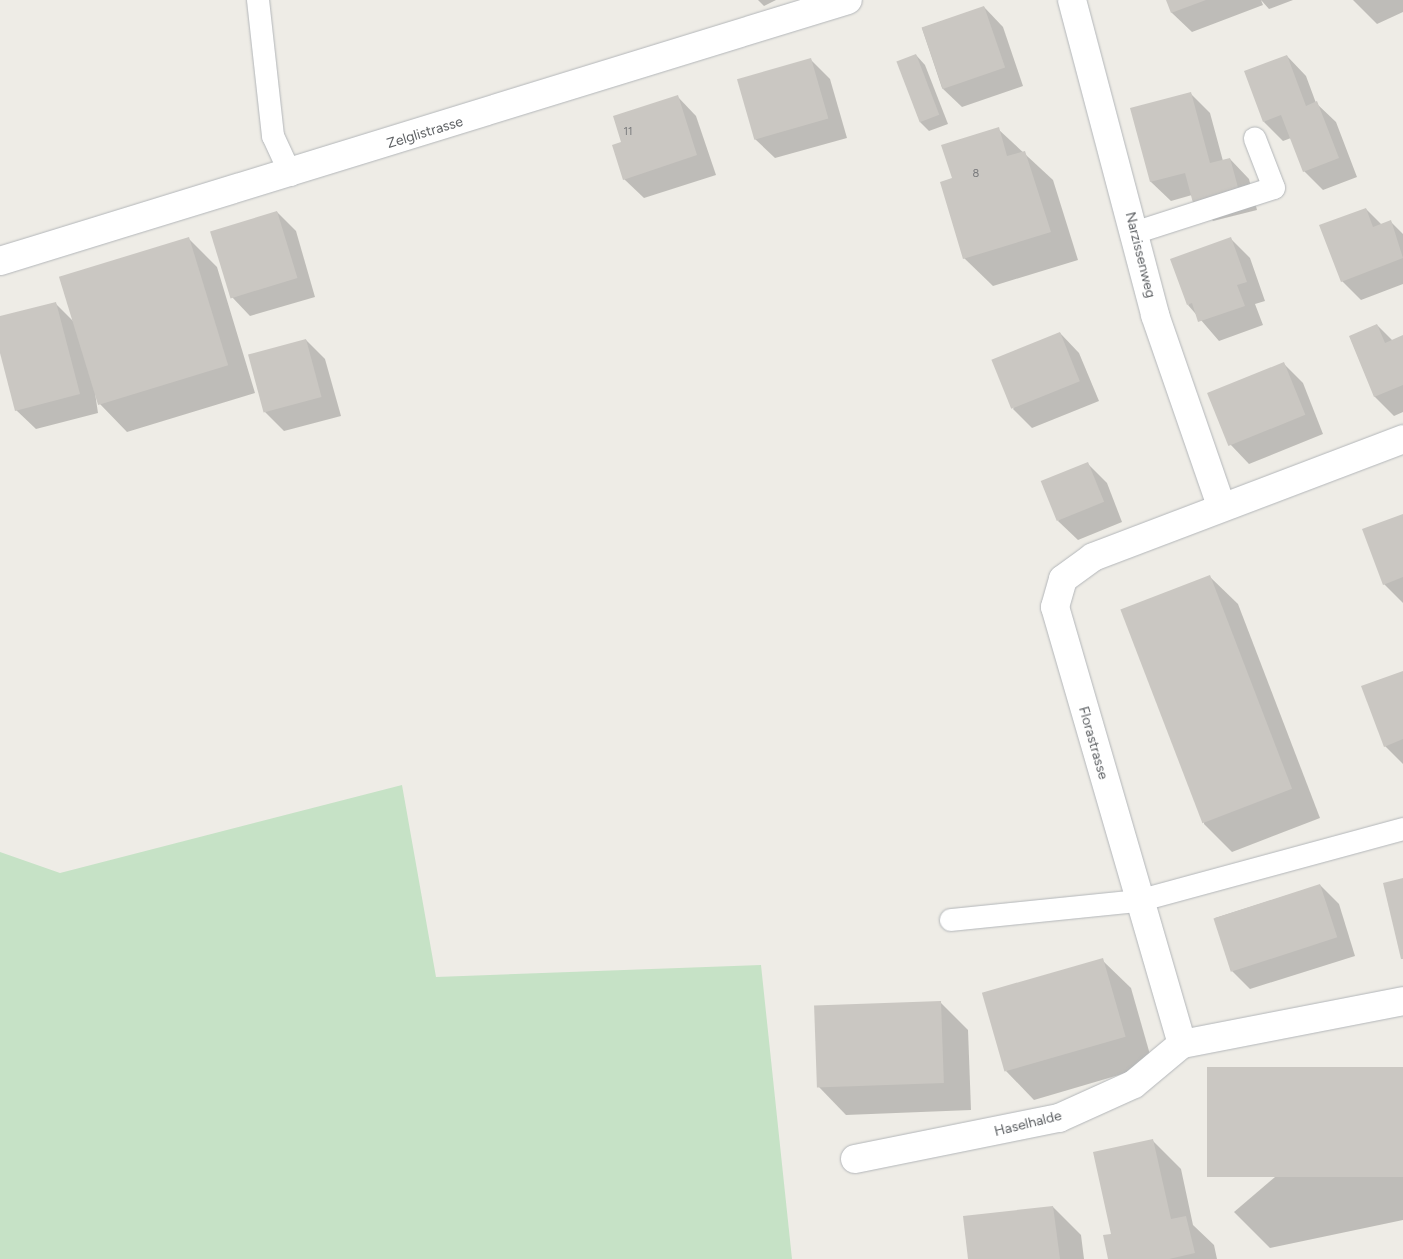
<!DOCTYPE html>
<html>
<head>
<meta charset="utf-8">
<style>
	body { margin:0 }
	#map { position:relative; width:1403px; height:1259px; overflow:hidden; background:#eeece6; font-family:Figtree,sans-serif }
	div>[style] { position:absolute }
	.green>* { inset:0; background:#c6e2c6 }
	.shadow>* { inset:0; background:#0003 }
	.building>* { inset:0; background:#cac7c2; transform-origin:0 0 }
	.roads { filter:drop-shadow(0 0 1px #b3b6b9) drop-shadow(0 0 1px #b3b6b9) }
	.service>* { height:22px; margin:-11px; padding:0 11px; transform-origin:11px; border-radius:11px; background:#fff }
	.minor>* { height:28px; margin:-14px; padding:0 14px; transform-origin:14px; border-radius:14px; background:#fff }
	span { translate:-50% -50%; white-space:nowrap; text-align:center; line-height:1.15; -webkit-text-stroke:4px #fff; paint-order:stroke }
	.number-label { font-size:11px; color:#797a7c }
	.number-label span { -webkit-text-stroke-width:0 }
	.street-label { font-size:14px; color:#5e6164 }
</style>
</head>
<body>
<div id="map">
	<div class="green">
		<div style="clip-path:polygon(402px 785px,436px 977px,761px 965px,792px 1259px,0 1259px,0 852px,60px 873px)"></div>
	</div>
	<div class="shadow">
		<div style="clip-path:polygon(758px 0,776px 0,764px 6px)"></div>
		<div style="clip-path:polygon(1168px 0,1293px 0,1269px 9px,1261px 0,1263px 5px,1192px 32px,1172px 13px)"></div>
		<div style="clip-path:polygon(1353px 0,1403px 0,1403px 12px,1377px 24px)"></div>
		<div style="clip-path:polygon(984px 7px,1003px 27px,1023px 86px,962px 107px,942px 88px,922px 28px)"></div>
		<div style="clip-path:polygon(916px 55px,925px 65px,948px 124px,929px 131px,920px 122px)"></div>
		<div style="clip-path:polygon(1287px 56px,1306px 76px,1316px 103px,1336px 122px,1357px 177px,1323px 190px,1304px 171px,1291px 138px,1283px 141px,1264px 122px)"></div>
		<div style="clip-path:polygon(810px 59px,830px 79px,847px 138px,775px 158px,755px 139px)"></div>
		<div style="clip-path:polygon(1190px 93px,1210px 113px,1223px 161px,1230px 159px,1249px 179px,1257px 210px,1213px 221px,1192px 195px,1171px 201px,1151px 182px,1132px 109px)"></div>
		<div style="clip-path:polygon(677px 96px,696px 116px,716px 175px,644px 198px,624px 179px,623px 143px)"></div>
		<div style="clip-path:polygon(998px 129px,1053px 180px,1078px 260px,993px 286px,964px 258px,954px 179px)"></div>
		<div style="clip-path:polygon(1366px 209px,1382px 225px,1391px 222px,1403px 234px,1403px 284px,1361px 300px,1342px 281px)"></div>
		<div style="clip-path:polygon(277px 212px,296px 231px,315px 297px,250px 316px,231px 296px)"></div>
		<div style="clip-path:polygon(189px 239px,217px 267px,255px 393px,127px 432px,99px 403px,94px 386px,98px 413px,36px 429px,16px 410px,0 348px,0 317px,55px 303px,74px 322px)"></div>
		<div style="clip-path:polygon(1231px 239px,1250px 258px,1265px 301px,1255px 304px,1263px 325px,1219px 341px,1188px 305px)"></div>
		<div style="clip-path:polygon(1377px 325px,1393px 341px,1403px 337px,1403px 412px,1394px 416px,1375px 397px,1350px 337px)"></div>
		<div style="clip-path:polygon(1060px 333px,1079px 353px,1099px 401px,1032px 428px,1013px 409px)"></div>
		<div style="clip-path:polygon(306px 340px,325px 359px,341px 416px,284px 431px,265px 412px)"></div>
		<div style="clip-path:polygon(1284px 364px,1303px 383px,1323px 434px,1249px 464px,1230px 444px)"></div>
		<div style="clip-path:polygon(1087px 463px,1107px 483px,1122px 522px,1078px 540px,1058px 521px)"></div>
		<div style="clip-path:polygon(1403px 515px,1403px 603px,1384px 584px)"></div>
		<div style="clip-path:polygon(1209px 576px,1238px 604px,1320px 818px,1232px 852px,1204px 824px)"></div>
		<div style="clip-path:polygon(1403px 672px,1403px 764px,1385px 746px)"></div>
		<div style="clip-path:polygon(1320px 885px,1339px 904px,1355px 956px,1250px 989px,1231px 970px,1215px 918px)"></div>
		<div style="clip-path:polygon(1102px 960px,1131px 988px,1153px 1065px,1034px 1100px,1006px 1071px)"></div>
		<div style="clip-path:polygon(940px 1002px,968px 1030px,971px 1110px,846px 1115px,818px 1086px)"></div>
		<div style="clip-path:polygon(1403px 1068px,1403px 1220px,1270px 1248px,1234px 1212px)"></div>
		<div style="clip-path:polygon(1153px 1141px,1181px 1169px,1193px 1225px,1214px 1245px,1217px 1259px,1109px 1259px,1112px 1235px)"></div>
		<div style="clip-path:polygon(1053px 1207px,1081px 1235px,1084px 1259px,969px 1259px)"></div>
	</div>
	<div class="building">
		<div style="clip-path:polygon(1166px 0,1206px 0,1171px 13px)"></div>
		<div style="left:984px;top:6px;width:65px;height:66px;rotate:71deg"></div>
		<div style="left:916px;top:54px;width:65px;height:21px;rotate:69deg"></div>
		<div style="clip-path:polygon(1287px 55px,1306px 106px,1317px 101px,1339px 158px,1303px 172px,1281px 115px,1263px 122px,1244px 71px)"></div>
		<div style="left:811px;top:58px;width:63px;height:77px;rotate:74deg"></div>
		<div style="clip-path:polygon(1191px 92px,1210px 163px,1230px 158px,1239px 191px,1193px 203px,1185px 173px,1150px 182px,1130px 108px)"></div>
		<div style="clip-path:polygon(678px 95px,697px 155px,623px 180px,612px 145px,621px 142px,613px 116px)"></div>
		<div style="clip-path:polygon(999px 127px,1007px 156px,1025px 151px,1051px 232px,963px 259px,940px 182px,952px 178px,941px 145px)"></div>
		<div style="clip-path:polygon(1366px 208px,1373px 227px,1391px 220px,1403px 258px,1341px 282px,1319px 225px)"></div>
		<div style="left:277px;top:211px;width:70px;height:70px;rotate:73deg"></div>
		<div style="left:189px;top:237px;width:134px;height:136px;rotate:73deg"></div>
		<div style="clip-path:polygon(1231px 237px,1247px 282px,1237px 285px,1245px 306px,1198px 322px,1192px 303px,1187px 305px,1170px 259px)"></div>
		<div style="clip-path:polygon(56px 302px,80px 394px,15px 411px,0 353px,0 316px)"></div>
		<div style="clip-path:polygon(1377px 324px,1385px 343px,1403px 335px,1403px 385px,1374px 397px,1349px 336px)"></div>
		<div style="left:1060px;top:332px;width:53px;height:74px;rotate:68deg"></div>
		<div style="left:306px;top:339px;width:60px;height:60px;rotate:75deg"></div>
		<div style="left:1284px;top:362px;width:57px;height:83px;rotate:68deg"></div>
		<div style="left:1088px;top:462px;width:43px;height:51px;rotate:68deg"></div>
		<div style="clip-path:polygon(1403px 514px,1403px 577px,1383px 585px,1362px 529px)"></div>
		<div style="left:1210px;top:575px;width:229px;height:96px;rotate:69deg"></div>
		<div style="clip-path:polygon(1403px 671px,1403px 739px,1384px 747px,1361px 686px)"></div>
		<div style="clip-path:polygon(1403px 878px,1403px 959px,1401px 959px,1383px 883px)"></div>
		<div style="left:1320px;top:884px;width:56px;height:112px;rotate:72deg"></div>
		<div style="left:1103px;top:958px;width:82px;height:126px;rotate:74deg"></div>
		<div style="left:941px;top:1001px;width:82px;height:127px;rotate:88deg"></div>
		<div style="left:1403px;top:1067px;width:110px;height:196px;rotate:90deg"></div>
		<div style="clip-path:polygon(1153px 1139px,1171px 1219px,1186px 1216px,1195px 1253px,1169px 1259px,1108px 1259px,1103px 1235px,1111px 1234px,1093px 1152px)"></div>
		<div style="clip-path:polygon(1053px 1206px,1060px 1259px,968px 1259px,963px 1216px)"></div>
	</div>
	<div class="roads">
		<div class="service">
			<div style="left:258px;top:0;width:137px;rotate:83.7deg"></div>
			<div style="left:273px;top:136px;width:43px;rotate:65.2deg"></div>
			<div style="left:1134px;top:233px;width:147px;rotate:-17.8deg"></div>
			<div style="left:1274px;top:188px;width:53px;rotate:-111.2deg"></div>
			<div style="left:951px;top:920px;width:188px;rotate:-5.8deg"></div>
			<div style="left:1138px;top:901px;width:275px;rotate:-15.2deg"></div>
		</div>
		<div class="minor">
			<div style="left:1072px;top:0;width:326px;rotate:75.2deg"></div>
			<div style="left:1155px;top:315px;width:202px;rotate:70.9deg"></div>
			<div style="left:0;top:261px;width:887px;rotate:-17.11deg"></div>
			<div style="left:1182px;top:1044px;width:455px;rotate:-106.2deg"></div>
			<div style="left:1055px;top:607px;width:29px;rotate:-74deg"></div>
			<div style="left:1063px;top:579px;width:37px;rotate:-36deg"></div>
			<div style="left:1093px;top:557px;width:332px;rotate:-20.8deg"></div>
			<div style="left:855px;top:1159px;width:208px;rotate:-11.4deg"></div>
			<div style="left:1059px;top:1118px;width:82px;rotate:-24.4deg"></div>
			<div style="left:1134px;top:1084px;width:62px;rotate:-39.8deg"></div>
			<div style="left:1182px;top:1044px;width:225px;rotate:-11deg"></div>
		</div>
	</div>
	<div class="number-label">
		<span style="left:628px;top:132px">11</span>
		<span style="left:976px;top:174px">8</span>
	</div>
	<div class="street-label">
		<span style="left:425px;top:133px;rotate:-17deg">Zelglistrasse</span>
		<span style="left:1140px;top:255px;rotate:76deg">Narzissenweg</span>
		<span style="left:1093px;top:743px;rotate:74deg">Florastrasse</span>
		<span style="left:1028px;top:1124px;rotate:-14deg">Haselhalde</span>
	</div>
</div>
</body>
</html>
